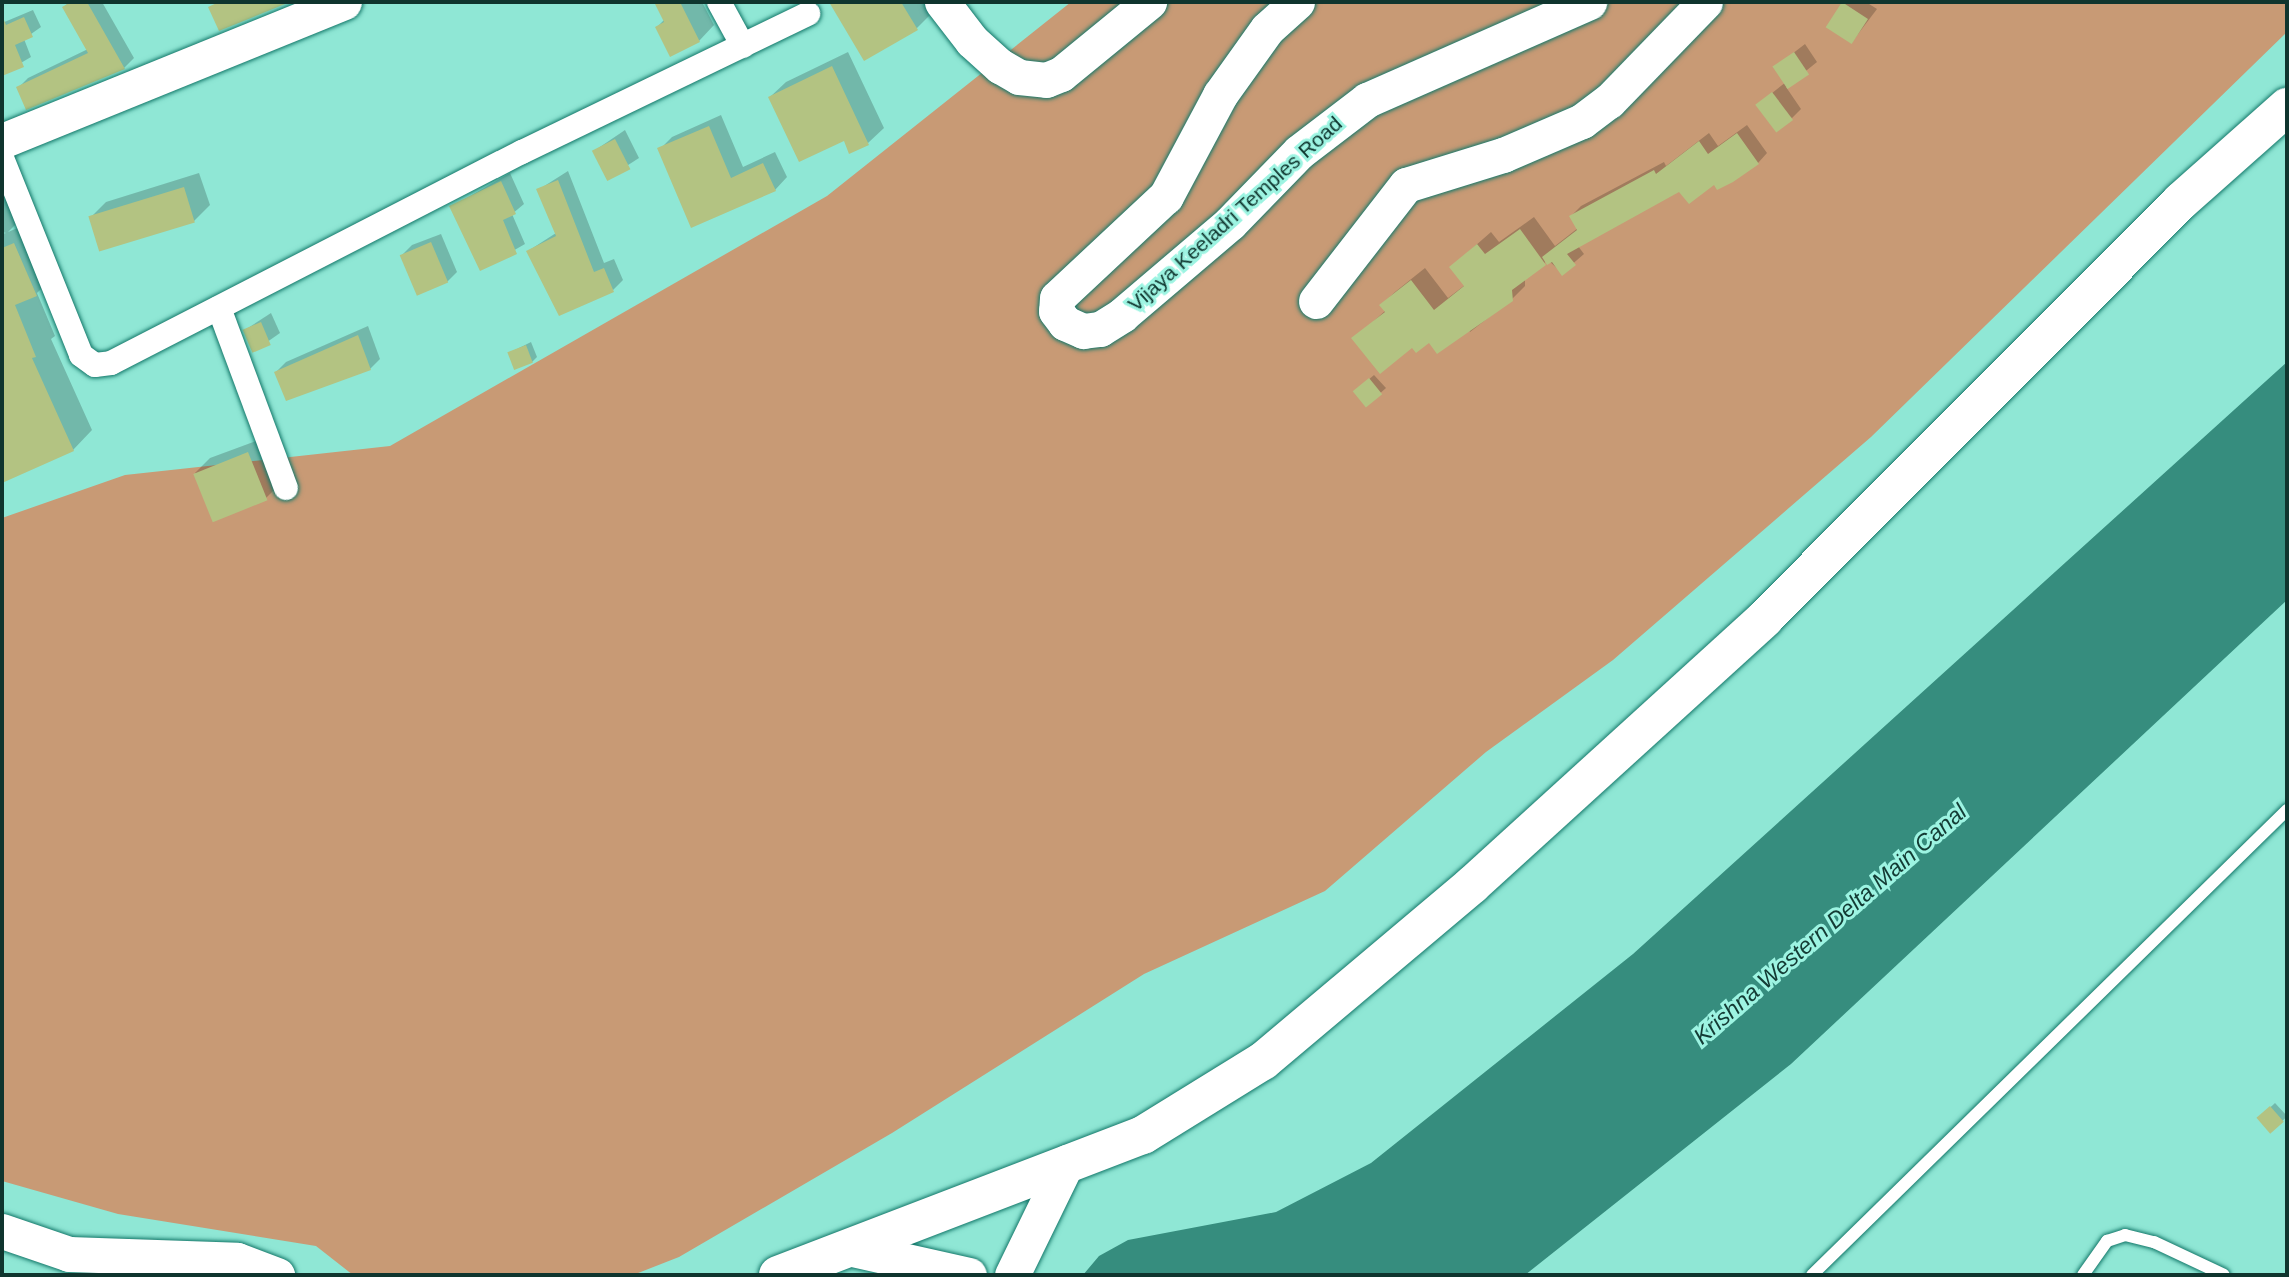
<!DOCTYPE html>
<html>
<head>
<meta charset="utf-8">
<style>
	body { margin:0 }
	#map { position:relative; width:2289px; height:1277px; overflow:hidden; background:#8fe7d5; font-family:Helvetica,sans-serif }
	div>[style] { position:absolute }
	.green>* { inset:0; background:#c89a75 }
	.water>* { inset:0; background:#368d7e }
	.shadow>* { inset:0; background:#0003; transform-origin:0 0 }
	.building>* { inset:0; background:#b3c382; transform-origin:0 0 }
	.roads { filter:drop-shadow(0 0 2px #137769) drop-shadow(0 0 2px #137769) }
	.lane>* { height:12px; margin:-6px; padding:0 6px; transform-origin:6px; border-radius:6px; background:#fff }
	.street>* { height:24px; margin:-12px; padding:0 12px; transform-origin:12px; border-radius:12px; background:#fff }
	.secondary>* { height:35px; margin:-17.5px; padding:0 17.5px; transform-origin:17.5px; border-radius:17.5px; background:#fff }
	.primary>* { height:38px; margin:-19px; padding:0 19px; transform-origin:19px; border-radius:19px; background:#fff }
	span { translate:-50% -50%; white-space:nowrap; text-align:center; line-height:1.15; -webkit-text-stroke:6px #9df4e2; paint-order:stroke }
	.street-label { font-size:21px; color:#0f352e }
	.water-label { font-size:23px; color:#133b34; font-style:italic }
	.frame { position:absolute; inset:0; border:4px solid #0f352e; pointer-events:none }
</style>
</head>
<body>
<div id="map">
	<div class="green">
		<div style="clip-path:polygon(1071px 2px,2287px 2px,2287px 32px,1871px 437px,1613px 660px,1486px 752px,1325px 891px,1144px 974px,892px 1133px,679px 1257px,633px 1275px,353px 1275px,316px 1246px,118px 1214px,2px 1181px,2px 518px,125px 475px,390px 446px,827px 196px)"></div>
	</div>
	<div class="water">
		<div style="clip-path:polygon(2287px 362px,2287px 600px,1791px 1064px,1525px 1275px,1083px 1275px,1099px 1256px,1128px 1240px,1276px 1212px,1371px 1163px,1633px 954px)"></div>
	</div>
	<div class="shadow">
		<div style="clip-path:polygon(69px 2px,102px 2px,134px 58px,124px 68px,27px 107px,18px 88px,28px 78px,88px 49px,64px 7px)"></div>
		<div style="clip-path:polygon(656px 2px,702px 2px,714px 25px,699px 41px,657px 27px,665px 19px)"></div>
		<div style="clip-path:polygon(831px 2px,925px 2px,932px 13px,917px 28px,865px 59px)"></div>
		<div style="clip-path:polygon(1844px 2px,1866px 2px,1877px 9px,1852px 42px,1828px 27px)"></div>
		<div style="clip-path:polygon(33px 10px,41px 27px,24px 39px,31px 57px,2px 74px,2px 23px)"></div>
		<div style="clip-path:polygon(1805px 44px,1817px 62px,1786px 87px,1801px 109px,1792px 118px,1757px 105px,1786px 82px,1775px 67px)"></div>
		<div style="clip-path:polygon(848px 52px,884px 128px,868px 143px,850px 151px,844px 139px,770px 97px,786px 82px)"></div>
		<div style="clip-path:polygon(721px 115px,743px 167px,775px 152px,787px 177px,775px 190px,692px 226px,660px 149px,672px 137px)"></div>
		<div style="clip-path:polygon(1747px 125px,1767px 153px,1758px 163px,1714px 183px,1680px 189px,1578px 246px,1584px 254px,1562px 273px,1548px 260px,1525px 278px,1525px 286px,1511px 300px,1470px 332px,1468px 328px,1413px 345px,1354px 339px,1386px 310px,1381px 305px,1395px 292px,1425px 268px,1448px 298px,1465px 285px,1451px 267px,1491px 232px,1499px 242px,1534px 217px,1555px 246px,1578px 228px,1571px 216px,1581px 206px,1664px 162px,1666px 166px,1709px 133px,1718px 146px)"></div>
		<div style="clip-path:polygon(625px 130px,639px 158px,608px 178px,594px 151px)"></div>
		<div style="clip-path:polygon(568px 171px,604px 263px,614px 259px,623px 280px,613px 290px,528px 251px,556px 233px,538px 190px)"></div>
		<div style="clip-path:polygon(199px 173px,210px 205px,194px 221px,91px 217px,106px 202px)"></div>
		<div style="clip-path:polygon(510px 173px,524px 204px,512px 214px,525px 244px,481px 269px,451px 207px)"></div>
		<div style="clip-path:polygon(2px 187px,18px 222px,8px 232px,32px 222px,55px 275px,37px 293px,55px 336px,51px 339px,92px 430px,73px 450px,2px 481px,2px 234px,6px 233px,2px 232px)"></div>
		<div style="clip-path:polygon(441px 234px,457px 272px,447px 282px,402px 255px,412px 245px)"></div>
		<div style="clip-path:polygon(271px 313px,280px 333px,253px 352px,245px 330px)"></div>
		<div style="clip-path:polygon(368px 326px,380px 359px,370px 369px,276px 372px,286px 362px)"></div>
		<div style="clip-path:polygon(531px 342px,537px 357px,532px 362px,509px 353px)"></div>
		<div style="clip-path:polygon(1374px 375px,1386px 388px,1367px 405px,1360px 387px)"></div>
		<div style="clip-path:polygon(264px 438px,281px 483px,266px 498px,195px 473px,210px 458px)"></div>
		<div style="left:2275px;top:1103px;width:18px;height:21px;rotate:47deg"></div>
	</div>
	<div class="building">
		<div style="clip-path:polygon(71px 2px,87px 2px,125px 69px,26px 110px,16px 87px,88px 53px,62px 7px)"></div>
		<div style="clip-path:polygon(219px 2px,290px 2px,219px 31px,208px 7px)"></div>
		<div style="clip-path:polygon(654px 2px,680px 2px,700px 42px,670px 57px,655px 27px,664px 22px)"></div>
		<div style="clip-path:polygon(829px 2px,901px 2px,918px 30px,864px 61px)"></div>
		<div style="left:1842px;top:2px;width:31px;height:30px;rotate:33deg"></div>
		<div style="clip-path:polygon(2px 15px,6px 25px,24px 17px,33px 37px,15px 45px,24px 67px,2px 76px)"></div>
		<div style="left:1794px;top:52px;width:27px;height:26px;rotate:56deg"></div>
		<div style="clip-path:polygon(832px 66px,869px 145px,849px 154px,844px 141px,799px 162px,768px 97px)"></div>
		<div style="left:1772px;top:92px;width:35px;height:21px;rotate:53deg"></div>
		<div style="clip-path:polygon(709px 126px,731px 178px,763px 163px,776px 191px,691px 228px,657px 148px)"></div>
		<div style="clip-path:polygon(1737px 133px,1759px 164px,1733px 182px,1717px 190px,1714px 185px,1689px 204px,1679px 192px,1567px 254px,1576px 265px,1562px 276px,1552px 262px,1547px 265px,1542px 257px,1577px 230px,1569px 216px,1654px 170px,1656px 174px,1699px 141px,1708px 154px)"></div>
		<div style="left:615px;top:139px;width:34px;height:26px;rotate:63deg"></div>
		<div style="clip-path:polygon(558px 180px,594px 272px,604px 268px,614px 292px,559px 316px,526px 251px,556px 236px,536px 189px)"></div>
		<div style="clip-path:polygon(501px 181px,516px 214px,503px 220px,517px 254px,480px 271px,449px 206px)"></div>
		<div style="left:184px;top:187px;width:37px;height:100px;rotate:73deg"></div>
		<div style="clip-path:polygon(1520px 229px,1546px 265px,1512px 290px,1513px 301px,1437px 354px,1429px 343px,1416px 353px,1412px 348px,1380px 374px,1351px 338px,1385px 312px,1379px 305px,1411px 280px,1434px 310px,1464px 286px,1449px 267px,1477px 244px,1485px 254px)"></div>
		<div style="left:431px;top:242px;width:44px;height:34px;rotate:67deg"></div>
		<div style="clip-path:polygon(14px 243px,37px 296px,15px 305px,36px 357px,32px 358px,74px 451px,2px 483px,2px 248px)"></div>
		<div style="left:261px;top:322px;width:25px;height:20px;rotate:67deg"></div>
		<div style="clip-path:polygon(358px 335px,371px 370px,286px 401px,274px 372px)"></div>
		<div style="left:526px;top:345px;width:19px;height:20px;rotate:69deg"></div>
		<div style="left:1369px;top:378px;width:21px;height:21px;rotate:51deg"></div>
		<div style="left:248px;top:452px;width:52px;height:59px;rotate:68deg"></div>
		<div style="left:2270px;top:1106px;width:21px;height:18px;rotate:49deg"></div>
	</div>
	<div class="roads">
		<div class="lane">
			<div style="left:1812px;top:1275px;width:665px;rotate:-44.39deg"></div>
			<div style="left:2083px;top:1275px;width:42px;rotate:-54.8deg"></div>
			<div style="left:2107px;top:1241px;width:19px;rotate:-18deg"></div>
			<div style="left:2125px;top:1235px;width:30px;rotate:14deg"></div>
			<div style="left:2154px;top:1242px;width:77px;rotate:25.2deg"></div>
		</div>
		<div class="street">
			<div style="left:719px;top:2px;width:50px;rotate:61.4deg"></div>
			<div style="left:2px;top:158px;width:212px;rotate:68.1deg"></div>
			<div style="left:81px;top:355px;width:17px;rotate:36deg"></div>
			<div style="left:95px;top:365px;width:16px;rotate:-7deg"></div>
			<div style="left:111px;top:363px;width:462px;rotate:-27.2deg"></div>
			<div style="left:522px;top:152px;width:318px;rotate:-25.8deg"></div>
			<div style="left:219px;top:308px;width:192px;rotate:69.6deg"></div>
		</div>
		<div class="secondary">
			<div style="left:942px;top:2px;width:49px;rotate:52.4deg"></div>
			<div style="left:972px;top:41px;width:38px;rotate:42deg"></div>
			<div style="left:1000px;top:66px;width:22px;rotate:30deg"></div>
			<div style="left:1019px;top:77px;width:27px;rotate:6deg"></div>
			<div style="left:1046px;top:80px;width:16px;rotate:-22deg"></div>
			<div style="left:1061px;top:74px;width:114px;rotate:-39.3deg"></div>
			<div style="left:1297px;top:2px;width:40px;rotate:138deg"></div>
			<div style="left:1267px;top:29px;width:81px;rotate:125.5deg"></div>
			<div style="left:1220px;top:95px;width:115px;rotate:118.1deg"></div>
			<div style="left:1166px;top:196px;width:149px;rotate:136.9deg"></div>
			<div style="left:1057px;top:298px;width:13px;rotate:94deg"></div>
			<div style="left:1056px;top:311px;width:15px;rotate:53deg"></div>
			<div style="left:1065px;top:323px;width:20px;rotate:24deg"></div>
			<div style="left:1083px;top:331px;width:17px;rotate:-7deg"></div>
			<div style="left:1100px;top:329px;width:26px;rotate:-32deg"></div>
			<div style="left:1122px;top:315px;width:142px;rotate:-40.4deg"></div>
			<div style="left:1230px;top:223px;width:99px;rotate:-45.8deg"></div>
			<div style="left:1299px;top:152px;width:86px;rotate:-37.4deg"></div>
			<div style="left:1367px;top:100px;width:243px;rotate:-23.8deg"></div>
			<div style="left:2px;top:141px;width:369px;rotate:-22.1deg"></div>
			<div style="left:1316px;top:301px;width:147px;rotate:-52.2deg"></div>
			<div style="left:1406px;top:185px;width:102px;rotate:-17.2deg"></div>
			<div style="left:1503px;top:155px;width:86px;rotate:-23.3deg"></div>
			<div style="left:1582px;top:121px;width:34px;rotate:-37deg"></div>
			<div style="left:1609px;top:101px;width:138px;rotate:-45.9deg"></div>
			<div style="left:2px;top:1231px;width:71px;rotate:18.9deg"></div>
			<div style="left:69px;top:1254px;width:168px;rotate:2deg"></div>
			<div style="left:237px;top:1260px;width:43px;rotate:20.6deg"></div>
			<div style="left:848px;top:1248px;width:124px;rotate:12.6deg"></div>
			<div style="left:1012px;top:1275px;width:126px;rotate:-64deg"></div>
		</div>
		<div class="primary">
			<div style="left:778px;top:1275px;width:391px;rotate:-21deg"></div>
			<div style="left:1143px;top:1135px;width:141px;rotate:-31.7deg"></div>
			<div style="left:1263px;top:1061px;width:273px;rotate:-40.1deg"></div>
			<div style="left:1472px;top:885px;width:396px;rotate:-42.3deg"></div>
			<div style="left:1765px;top:618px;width:589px;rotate:-45.07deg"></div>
			<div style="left:2181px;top:201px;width:142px;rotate:-41.6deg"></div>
		</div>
	</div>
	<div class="street-label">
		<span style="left:1235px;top:214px;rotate:-42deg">Vijaya Keeladri Temples Road</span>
	</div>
	<div class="water-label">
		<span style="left:1830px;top:924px;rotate:-41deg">Krishna Western Delta Main Canal</span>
	</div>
	<div class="frame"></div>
</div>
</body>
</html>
